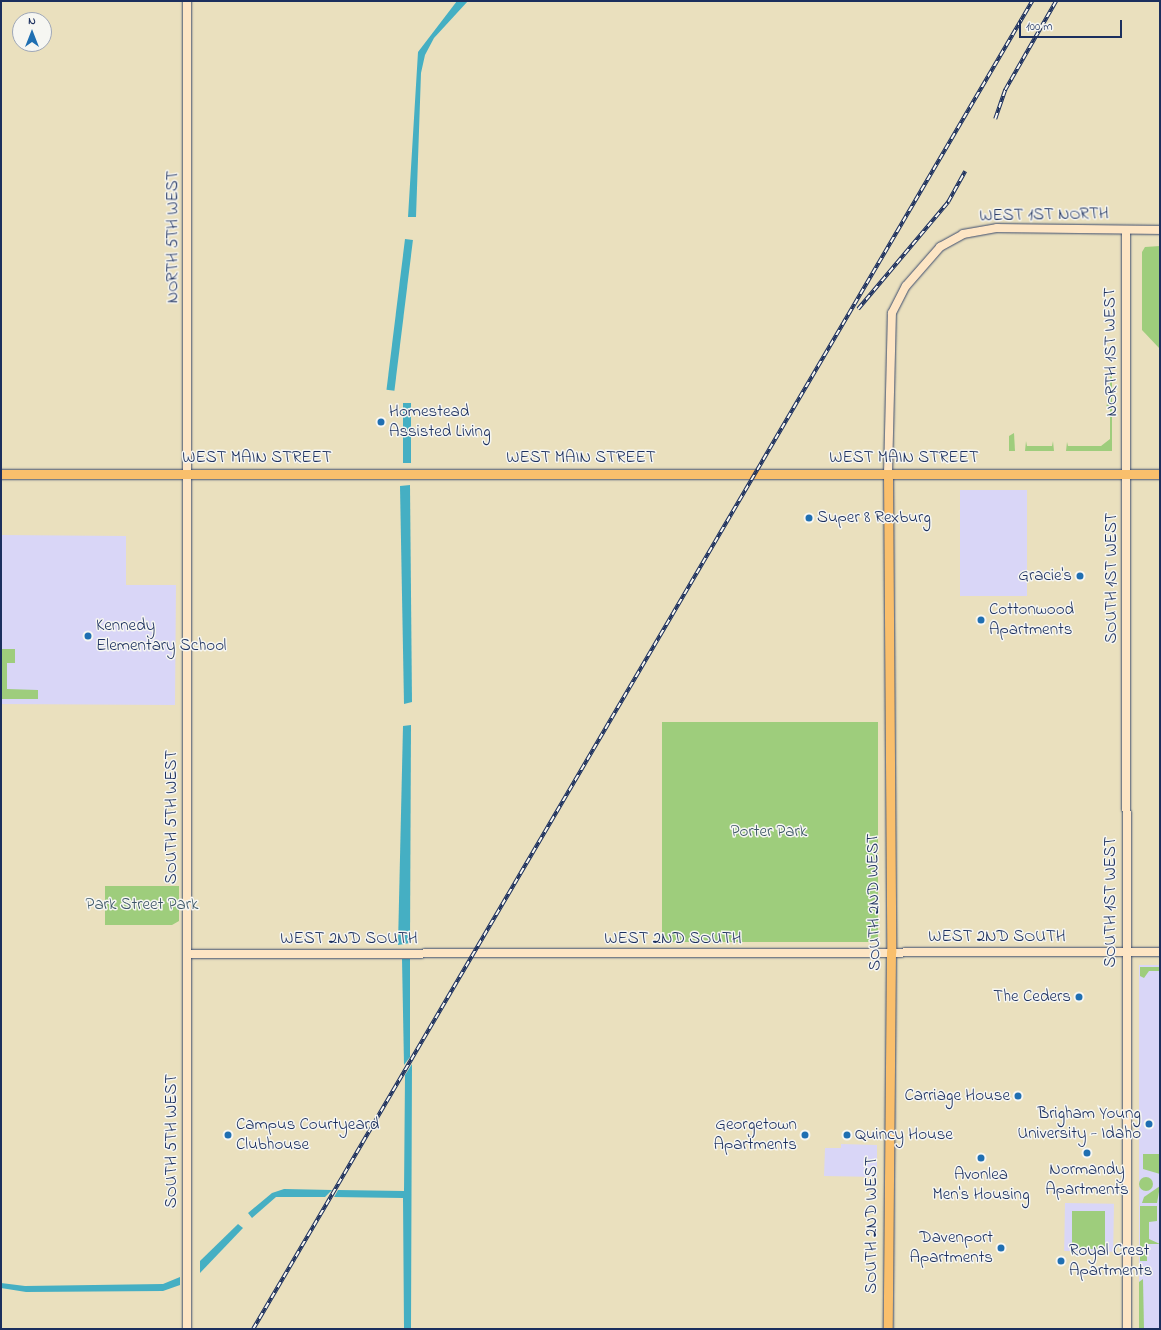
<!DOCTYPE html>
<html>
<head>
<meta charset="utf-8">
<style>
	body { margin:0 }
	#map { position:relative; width:1161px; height:1330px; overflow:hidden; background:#eae0be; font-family:"Indie Flower",sans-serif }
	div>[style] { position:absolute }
	.built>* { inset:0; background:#d9d6f7; transform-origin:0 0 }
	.green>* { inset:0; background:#9ecd7c; transform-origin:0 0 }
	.round { border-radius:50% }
	.water>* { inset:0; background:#45afc3; transform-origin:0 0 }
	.roads { filter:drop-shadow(0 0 1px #3a4a6c) drop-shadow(0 0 1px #3a4a6c) }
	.secondary>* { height:8px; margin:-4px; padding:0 4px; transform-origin:4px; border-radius:4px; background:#fde5c4 }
	.primary>* { height:9px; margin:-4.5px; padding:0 4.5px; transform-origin:4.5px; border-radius:4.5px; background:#f9bf6c }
	.rail>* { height:3.5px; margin-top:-1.75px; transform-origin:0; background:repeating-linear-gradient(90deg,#f6f6f2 0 6px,#1b2f5e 0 12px); box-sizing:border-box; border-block:1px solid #1b2f5e }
	.dots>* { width:11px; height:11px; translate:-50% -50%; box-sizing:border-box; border:2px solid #f6f6f2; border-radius:50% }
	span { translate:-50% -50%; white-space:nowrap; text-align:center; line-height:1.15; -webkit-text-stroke:3px #f6f6f2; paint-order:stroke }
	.street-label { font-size:17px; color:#1b2f5e }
	.poi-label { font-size:17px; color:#1b2f5e }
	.left { translate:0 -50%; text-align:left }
	.right { translate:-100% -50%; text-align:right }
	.park-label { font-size:17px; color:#3c5666 }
	.frame { position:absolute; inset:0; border:2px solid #1b2f5e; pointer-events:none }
	.north { position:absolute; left:12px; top:12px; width:40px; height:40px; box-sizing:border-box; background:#f6f6f2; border:1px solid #9ea6b7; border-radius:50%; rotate:0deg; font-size:11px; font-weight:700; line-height:16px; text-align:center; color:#1b2f5e }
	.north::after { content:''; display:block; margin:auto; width:14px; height:18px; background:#1f6fb2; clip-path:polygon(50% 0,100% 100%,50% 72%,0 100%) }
	.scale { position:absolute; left:1019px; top:20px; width:103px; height:18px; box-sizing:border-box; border:2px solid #1b2f5e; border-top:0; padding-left:5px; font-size:12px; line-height:14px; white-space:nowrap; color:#1b2f5e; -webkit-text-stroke:3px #f6f6f2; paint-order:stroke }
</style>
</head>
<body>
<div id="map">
	<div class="built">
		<div style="left:1027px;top:490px;width:106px;height:67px;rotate:90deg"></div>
		<div style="clip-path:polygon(1px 535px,126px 536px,126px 585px,176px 585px,175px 705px,1px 704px)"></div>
		<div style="left:1139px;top:965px;width:21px;height:364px"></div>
		<div style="clip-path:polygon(841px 1144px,877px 1145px,877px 1177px,824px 1176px,825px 1148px,841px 1148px)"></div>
		<div style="left:1065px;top:1203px;width:49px;height:48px;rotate:1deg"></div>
	</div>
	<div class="green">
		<div style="clip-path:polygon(1160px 246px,1160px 349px,1142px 330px,1142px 252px,1145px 247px)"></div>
		<div style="clip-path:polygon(1112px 374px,1112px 451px,1066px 451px,1067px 442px,1068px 446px,1101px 446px,1110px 439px,1110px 408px,1106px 405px,1110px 404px,1110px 376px,1105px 375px)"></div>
		<div style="clip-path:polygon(1014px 433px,1015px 451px,1009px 451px,1009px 436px)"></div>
		<div style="clip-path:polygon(1026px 441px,1027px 446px,1052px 446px,1053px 441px,1054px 451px,1025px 451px)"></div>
		<div style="clip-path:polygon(1px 649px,15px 649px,15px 663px,7px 663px,7px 689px,38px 690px,38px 699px,1px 699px)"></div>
		<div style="left:878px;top:722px;width:220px;height:216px;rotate:90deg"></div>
		<div style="clip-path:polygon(105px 886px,179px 886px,179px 921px,172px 925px,105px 925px)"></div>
		<div style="clip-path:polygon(1140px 967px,1160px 967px,1160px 971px,1149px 971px,1144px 978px,1140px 976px)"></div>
		<div style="clip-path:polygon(1143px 1154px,1160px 1154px,1160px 1174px,1143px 1169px)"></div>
		<div class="round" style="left:1139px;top:1177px;width:14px;height:14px"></div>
		<div style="clip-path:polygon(1160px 1186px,1157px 1203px,1142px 1203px,1144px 1197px)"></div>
		<div style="clip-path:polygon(1140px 1206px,1157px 1206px,1157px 1221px,1149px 1222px,1149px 1239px,1160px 1244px,1147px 1244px,1147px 1261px,1140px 1261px)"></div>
		<div style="left:1072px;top:1211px;width:33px;height:38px"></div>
		<div style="clip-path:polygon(1143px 1279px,1144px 1329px,1139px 1329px,1139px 1282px)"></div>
	</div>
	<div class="water">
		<div style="clip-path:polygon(457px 1px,468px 1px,434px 38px,425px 55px,421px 73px,416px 217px,408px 217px,418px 52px)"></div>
		<div style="left:405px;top:239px;width:8px;height:152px;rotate:7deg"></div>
		<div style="left:403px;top:403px;width:8px;height:60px"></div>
		<div style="clip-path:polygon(410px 485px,412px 702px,404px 704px,400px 486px)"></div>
		<div style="clip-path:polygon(411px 725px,410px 943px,398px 945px,403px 726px)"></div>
		<div style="clip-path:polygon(402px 959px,410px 959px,410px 1057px,404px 1065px)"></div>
		<div style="clip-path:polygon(412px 1064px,411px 1329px,404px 1329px,403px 1198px,334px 1197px,338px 1190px,404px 1191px,405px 1075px)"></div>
		<div style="clip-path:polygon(284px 1189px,332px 1190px,325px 1197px,276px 1197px,252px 1218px,248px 1213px,272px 1193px)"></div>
		<div style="clip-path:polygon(238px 1224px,243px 1228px,200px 1273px,200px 1261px)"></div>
		<div style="clip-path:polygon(180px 1277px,180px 1285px,163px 1291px,26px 1292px,1px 1288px,1px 1283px,25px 1286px,163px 1284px)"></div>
	</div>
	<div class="roads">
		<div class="secondary">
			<div style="left:187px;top:1px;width:1328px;rotate:90deg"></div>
			<div style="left:1126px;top:230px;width:1099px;rotate:89.95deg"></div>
			<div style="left:888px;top:474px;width:161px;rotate:-88.6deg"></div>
			<div style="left:892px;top:313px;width:30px;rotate:-63deg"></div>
			<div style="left:906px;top:286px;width:52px;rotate:-48.9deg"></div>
			<div style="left:940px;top:247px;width:26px;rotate:-29deg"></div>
			<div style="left:963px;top:234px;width:35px;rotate:-10deg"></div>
			<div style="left:997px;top:228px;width:163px;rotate:0.7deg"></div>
			<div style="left:187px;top:954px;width:973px;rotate:-0.12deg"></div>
		</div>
		<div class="primary">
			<div style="left:1px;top:474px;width:1159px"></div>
			<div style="left:888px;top:474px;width:478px;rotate:89.6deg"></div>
			<div style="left:891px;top:952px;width:377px;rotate:90.5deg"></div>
		</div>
	</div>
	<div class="rail">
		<div style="left:995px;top:119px;width:31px;rotate:-71deg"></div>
		<div style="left:1005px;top:90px;width:103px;rotate:-60.2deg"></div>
		<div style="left:858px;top:309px;width:140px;rotate:-49.9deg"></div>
		<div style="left:948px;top:202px;width:35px;rotate:-61deg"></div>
		<div style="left:253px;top:1329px;width:1540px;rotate:-59.6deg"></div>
	</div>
	<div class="dots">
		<div style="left:381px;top:422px;background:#1f6fb2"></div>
		<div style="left:809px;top:518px;background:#1f6fb2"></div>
		<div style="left:1080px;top:576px;background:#1f6fb2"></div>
		<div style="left:981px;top:620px;background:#1f6fb2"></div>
		<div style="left:88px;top:636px;background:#1f6fb2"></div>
		<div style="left:1079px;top:997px;background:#1f6fb2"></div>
		<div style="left:1018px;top:1096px;background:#1f6fb2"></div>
		<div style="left:1149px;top:1124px;background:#1f6fb2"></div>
		<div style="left:228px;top:1135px;background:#1f6fb2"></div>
		<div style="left:805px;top:1135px;background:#1f6fb2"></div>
		<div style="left:847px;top:1135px;background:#1f6fb2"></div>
		<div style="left:1087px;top:1153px;background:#1f6fb2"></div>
		<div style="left:981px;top:1158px;background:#1f6fb2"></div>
		<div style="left:1001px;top:1248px;background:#1f6fb2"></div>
		<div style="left:1061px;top:1261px;background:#1f6fb2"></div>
	</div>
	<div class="street-label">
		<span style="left:1044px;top:215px;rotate:-1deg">WEST 1ST NORTH</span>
		<span style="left:173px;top:237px;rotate:-90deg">NORTH 5TH WEST</span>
		<span style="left:1111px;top:352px;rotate:-91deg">NORTH 1ST WEST</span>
		<span style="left:257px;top:458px">WEST MAIN STREET</span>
		<span style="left:581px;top:458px">WEST MAIN STREET</span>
		<span style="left:904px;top:458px">WEST MAIN STREET</span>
		<span style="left:1112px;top:578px;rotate:-90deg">SOUTH 1ST WEST</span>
		<span style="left:172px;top:817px;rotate:-90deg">SOUTH 5TH WEST</span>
		<span style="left:874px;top:902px;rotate:-91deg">SOUTH 2ND WEST</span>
		<span style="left:1111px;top:902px;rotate:-90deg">SOUTH 1ST WEST</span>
		<span style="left:997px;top:937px">WEST 2ND SOUTH</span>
		<span style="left:349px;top:939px">WEST 2ND SOUTH</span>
		<span style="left:673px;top:939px">WEST 2ND SOUTH</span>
		<span style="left:172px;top:1141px;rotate:-90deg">SOUTH 5TH WEST</span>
		<span style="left:872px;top:1225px;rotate:-90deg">SOUTH 2ND WEST</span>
	</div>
	<div class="poi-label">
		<span class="left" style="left:389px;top:422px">Homestead<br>Assisted Living</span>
		<span class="left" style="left:817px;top:518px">Super 8 Rexburg</span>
		<span class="right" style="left:1072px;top:576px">Gracie's</span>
		<span class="left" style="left:989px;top:620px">Cottonwood<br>Apartments</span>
		<span class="left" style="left:96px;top:636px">Kennedy<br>Elementary School</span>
		<span class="right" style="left:1071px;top:997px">The Ceders</span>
		<span class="right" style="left:1010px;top:1096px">Carriage House</span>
		<span class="right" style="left:1141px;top:1124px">Brigham Young<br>University - Idaho</span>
		<span class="left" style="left:236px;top:1135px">Campus Courtyeard<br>Clubhouse</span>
		<span class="right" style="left:797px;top:1135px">Georgetown<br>Apartments</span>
		<span class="left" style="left:855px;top:1135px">Quincy House</span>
		<span style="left:1087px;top:1180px">Normandy<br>Apartments</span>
		<span style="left:981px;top:1185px">Avonlea<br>Men's Housing</span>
		<span class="right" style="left:993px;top:1248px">Davenport<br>Apartments</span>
		<span class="left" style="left:1069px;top:1261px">Royal Crest<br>Apartments</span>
	</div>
	<div class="park-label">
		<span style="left:769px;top:832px">Porter Park</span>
		<span style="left:142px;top:905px">Park Street Park</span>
	</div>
	<div class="frame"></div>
	<div class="north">N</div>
	<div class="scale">100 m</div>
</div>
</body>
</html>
